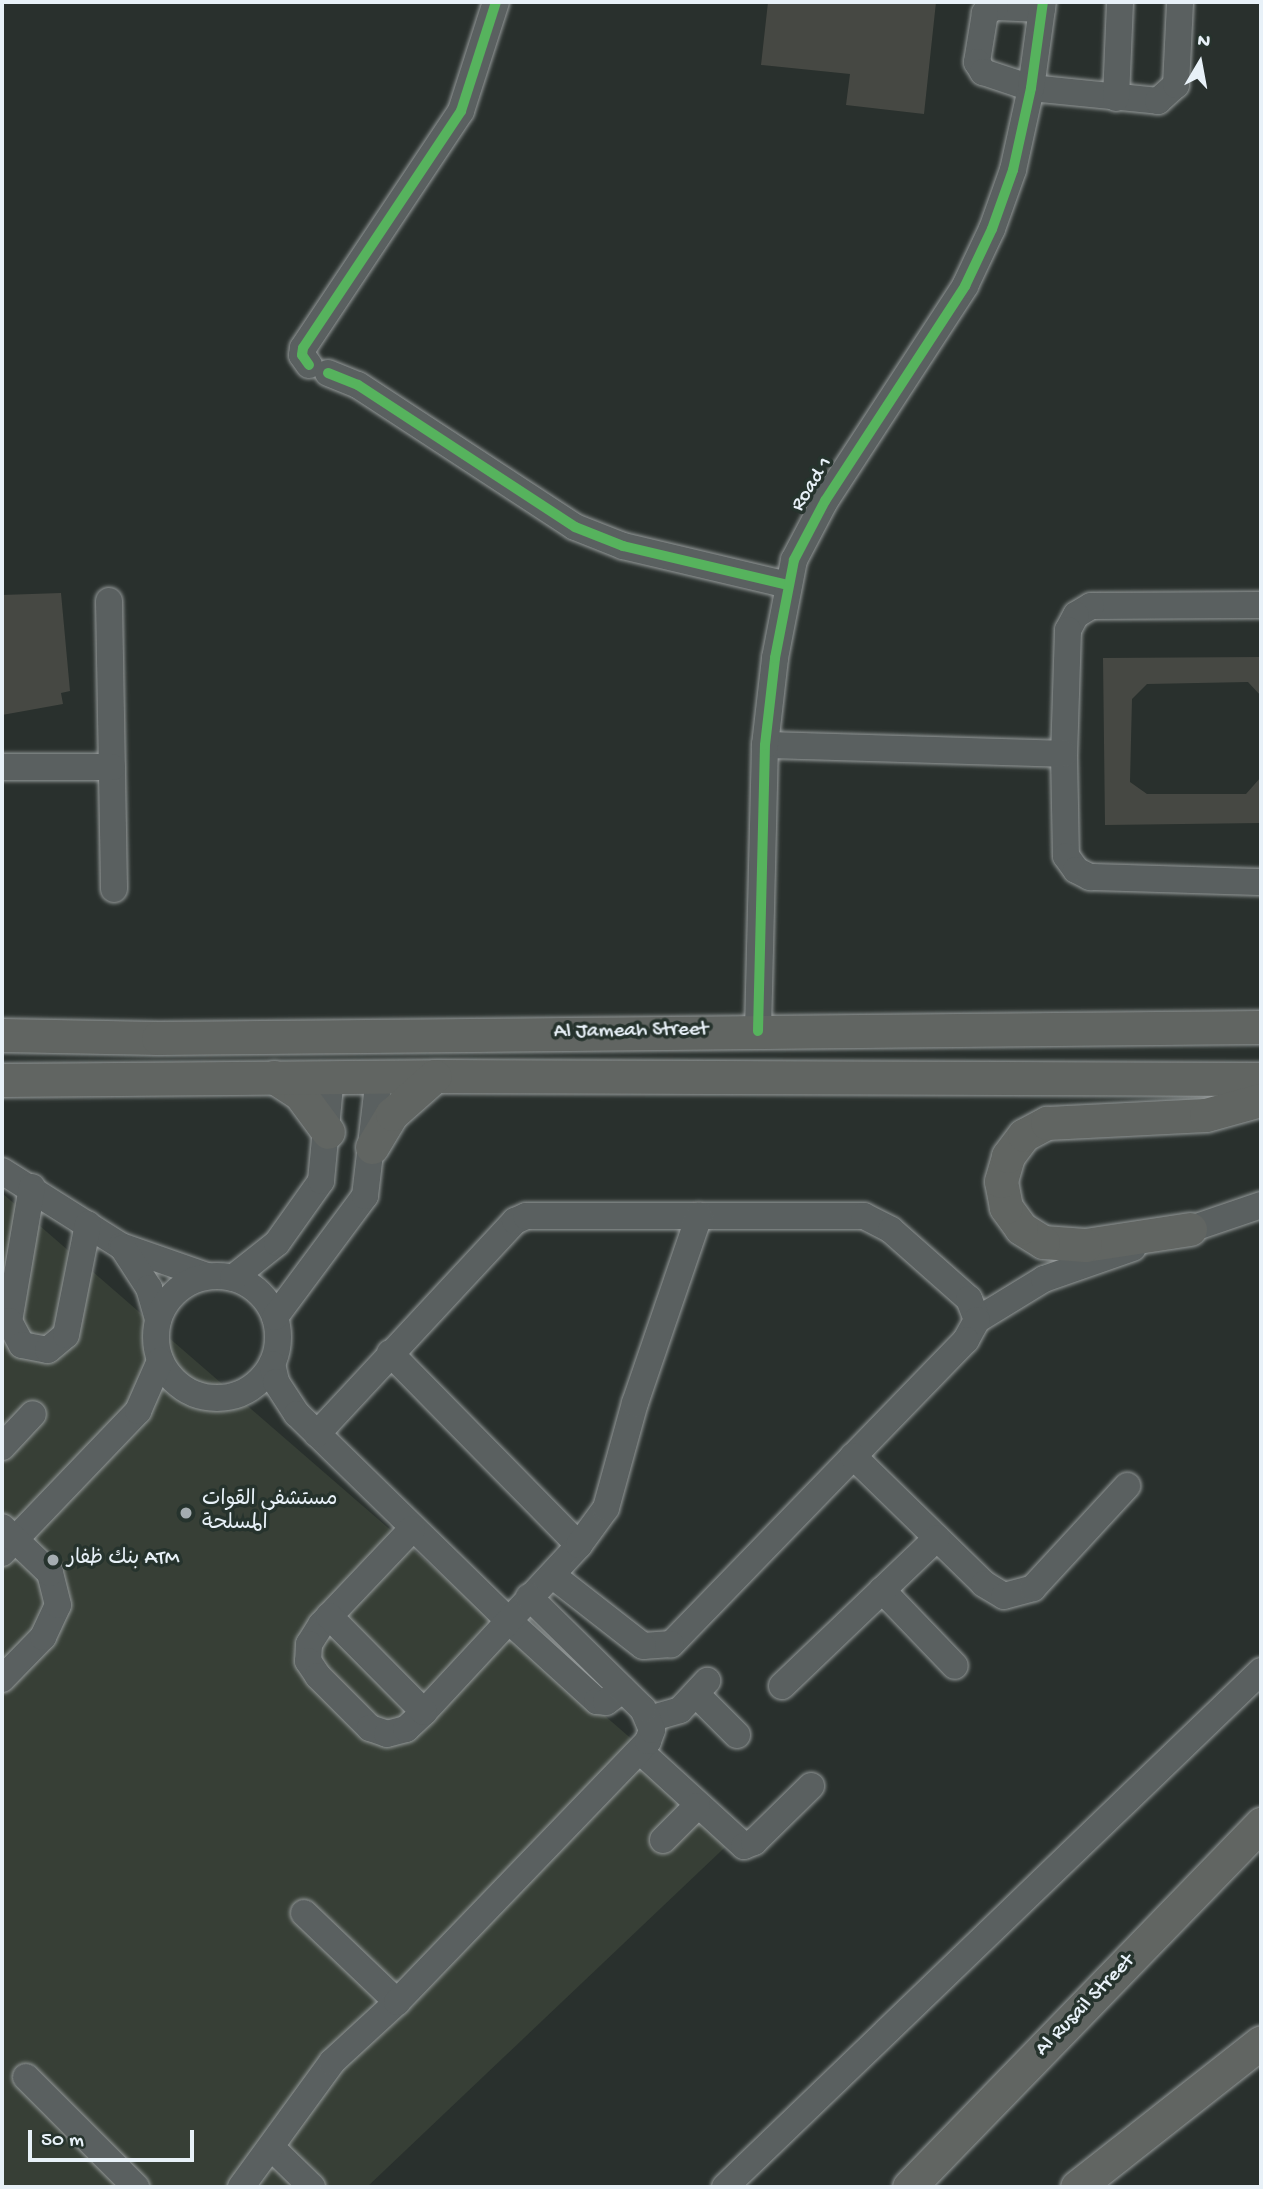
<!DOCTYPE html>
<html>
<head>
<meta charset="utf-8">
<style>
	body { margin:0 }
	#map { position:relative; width:1263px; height:2189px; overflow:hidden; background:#29302d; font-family:"Gochi Hand","Playpen Sans Arabic",sans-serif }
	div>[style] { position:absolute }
	.built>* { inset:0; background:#373f36 }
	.building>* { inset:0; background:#464843 }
	.roads { filter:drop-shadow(0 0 2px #959a9a) drop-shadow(0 0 2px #959a9a) }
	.minor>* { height:26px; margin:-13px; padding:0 13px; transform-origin:13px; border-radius:13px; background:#5a6060 }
	.minor>.ring { margin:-13px; padding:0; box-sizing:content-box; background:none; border:26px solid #5a6060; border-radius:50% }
	.major>* { height:33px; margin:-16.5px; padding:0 16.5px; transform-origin:16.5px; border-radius:16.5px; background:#616562 }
	.cycleway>* { height:10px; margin:-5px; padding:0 5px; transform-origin:5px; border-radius:5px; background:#56b35d }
	.dots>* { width:19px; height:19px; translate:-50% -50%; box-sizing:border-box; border:4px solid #26332d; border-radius:50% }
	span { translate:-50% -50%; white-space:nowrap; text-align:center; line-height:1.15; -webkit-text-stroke:7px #26332d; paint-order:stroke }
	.street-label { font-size:21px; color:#e8f1f8 }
	.poi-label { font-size:21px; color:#e8f1f8 }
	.left { translate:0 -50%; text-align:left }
	.frame { position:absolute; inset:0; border:4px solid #e8f1f8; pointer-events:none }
	.north { position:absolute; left:1165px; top:28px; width:70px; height:70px; -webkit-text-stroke:5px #26332d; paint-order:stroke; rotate:10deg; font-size:19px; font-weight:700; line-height:28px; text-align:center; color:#e8f1f8 }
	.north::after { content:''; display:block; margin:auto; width:24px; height:32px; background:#e8f1f8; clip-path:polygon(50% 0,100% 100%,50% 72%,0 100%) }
	.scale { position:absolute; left:28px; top:2130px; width:166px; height:32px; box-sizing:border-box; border:4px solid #e8f1f8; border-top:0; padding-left:9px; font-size:21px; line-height:24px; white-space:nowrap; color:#e8f1f8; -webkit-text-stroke:5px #26332d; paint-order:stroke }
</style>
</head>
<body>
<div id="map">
	<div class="built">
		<div style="clip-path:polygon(2px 1193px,740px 1833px,367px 2187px,2px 2187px)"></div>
	</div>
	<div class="building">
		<div style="clip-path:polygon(768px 2px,936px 2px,924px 114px,846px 105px,850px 74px,761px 65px)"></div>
		<div style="clip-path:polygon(61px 593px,70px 691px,61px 693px,63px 704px,2px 715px,2px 595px)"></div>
		<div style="clip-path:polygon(1261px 657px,1261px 696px,1248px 682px,1147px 684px,1132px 699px,1130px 782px,1147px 794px,1246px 794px,1261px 777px,1261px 823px,1105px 825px,1103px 658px)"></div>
	</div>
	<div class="roads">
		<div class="minor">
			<div style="left:1042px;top:9px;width:47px;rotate:-177.6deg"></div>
			<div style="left:995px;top:7px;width:12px;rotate:149deg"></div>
			<div style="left:985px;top:13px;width:50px;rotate:99.3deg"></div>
			<div style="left:977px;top:62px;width:12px;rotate:59deg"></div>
			<div style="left:983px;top:72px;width:51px;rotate:18.4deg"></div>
			<div style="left:1031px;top:88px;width:128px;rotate:5.8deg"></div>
			<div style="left:1158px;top:101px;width:24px;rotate:-42deg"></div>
			<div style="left:1176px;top:85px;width:83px;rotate:-87.2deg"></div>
			<div style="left:1116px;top:98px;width:96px;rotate:-87.6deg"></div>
			<div style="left:309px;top:365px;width:12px;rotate:-125deg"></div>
			<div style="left:302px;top:355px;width:7px;rotate:-82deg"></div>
			<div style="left:303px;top:348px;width:285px;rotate:-56.3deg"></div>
			<div style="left:461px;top:111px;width:114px;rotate:-72.2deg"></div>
			<div style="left:328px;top:373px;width:32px;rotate:22deg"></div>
			<div style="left:358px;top:385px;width:259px;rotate:33.2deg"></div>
			<div style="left:575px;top:527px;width:52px;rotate:21.6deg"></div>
			<div style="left:623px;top:546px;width:170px;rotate:13.3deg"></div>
			<div style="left:109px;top:601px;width:288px;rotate:89deg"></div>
			<div style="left:1261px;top:605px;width:170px;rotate:179.7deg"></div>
			<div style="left:1091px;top:606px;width:17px;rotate:149deg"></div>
			<div style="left:1076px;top:615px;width:17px;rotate:118deg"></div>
			<div style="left:1068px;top:630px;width:124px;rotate:91.8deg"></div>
			<div style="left:1064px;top:754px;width:102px;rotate:88.9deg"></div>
			<div style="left:1066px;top:856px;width:17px;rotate:54deg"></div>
			<div style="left:1076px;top:870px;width:16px;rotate:27deg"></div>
			<div style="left:1090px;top:877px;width:171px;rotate:1.7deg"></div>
			<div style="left:765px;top:745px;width:299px;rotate:1.7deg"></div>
			<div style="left:2px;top:767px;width:110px"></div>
			<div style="left:758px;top:1031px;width:286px;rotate:-88.6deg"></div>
			<div style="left:765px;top:745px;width:88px;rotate:-83.4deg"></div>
			<div style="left:775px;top:658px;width:100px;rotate:-79deg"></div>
			<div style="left:794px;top:560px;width:67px;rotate:-62.3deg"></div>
			<div style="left:825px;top:501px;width:257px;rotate:-56.9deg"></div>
			<div style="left:965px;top:286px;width:63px;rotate:-64.7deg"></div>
			<div style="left:992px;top:229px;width:63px;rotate:-70.4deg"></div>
			<div style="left:1013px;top:170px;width:84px;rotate:-77.6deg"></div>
			<div style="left:1031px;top:88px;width:87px;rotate:-82.1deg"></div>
			<div style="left:2px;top:1171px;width:141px;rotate:32.2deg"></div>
			<div style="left:121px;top:1246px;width:91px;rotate:19.2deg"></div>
			<div style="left:32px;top:1187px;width:136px;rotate:99.7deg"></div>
			<div style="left:9px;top:1321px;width:27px;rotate:62deg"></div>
			<div style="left:22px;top:1345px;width:26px;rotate:11deg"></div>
			<div style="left:48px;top:1350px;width:23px;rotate:-40deg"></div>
			<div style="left:66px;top:1335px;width:113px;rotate:-78.8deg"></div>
			<div style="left:1173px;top:1235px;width:93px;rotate:-18.8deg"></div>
			<div style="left:123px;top:1248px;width:48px;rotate:57deg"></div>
			<div style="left:149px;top:1288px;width:33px;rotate:74deg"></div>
			<div class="ring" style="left:156px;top:1276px;width:96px;height:96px"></div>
			<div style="left:233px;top:1278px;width:56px;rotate:-38.5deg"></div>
			<div style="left:277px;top:1243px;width:76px;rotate:-54.6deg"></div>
			<div style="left:321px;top:1181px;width:105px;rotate:-84.6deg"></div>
			<div style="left:275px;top:1317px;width:151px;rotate:-53.4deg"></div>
			<div style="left:365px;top:1196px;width:121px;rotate:-83.3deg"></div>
			<div style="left:977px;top:1320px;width:79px;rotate:-31.5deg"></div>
			<div style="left:1044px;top:1279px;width:94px;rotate:-19.2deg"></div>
			<div style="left:390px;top:1353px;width:269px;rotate:45.5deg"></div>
			<div style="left:272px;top:1364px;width:18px;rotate:77deg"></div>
			<div style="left:276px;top:1382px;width:38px;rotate:57deg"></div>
			<div style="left:297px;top:1414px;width:296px;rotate:44.3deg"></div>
			<div style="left:509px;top:1621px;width:119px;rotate:42.3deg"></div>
			<div style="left:597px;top:1701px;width:9px;rotate:6deg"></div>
			<div style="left:606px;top:1702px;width:21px;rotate:-37deg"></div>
			<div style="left:317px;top:1434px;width:291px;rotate:-47.1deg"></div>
			<div style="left:515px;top:1221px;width:12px;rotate:-24deg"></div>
			<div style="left:526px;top:1216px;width:338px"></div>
			<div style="left:864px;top:1216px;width:30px;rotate:27deg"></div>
			<div style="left:891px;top:1230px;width:104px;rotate:41.5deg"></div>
			<div style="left:969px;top:1299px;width:22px;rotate:69deg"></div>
			<div style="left:977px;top:1320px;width:23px;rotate:119deg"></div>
			<div style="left:966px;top:1340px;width:424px;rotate:134.1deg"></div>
			<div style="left:671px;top:1644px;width:28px;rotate:176deg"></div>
			<div style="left:643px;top:1646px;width:115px;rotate:-142deg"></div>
			<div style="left:2px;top:1447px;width:45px;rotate:-46.8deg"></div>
			<div style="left:853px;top:1456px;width:183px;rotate:44.3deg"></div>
			<div style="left:984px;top:1584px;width:23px;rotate:31deg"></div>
			<div style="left:1004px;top:1596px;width:30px;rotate:-15deg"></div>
			<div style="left:1033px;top:1588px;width:139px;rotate:-47.3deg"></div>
			<div style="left:412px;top:1529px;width:132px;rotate:133.5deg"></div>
			<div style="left:321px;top:1625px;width:22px;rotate:122deg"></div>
			<div style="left:309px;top:1644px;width:17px;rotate:93deg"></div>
			<div style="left:308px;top:1661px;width:18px;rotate:56deg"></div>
			<div style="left:318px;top:1676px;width:74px;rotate:45deg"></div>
			<div style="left:370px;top:1728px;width:18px;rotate:19deg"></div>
			<div style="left:387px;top:1734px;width:20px;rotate:-15deg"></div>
			<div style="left:406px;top:1729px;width:25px;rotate:-43deg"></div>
			<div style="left:424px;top:1712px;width:228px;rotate:-47.1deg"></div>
			<div style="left:579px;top:1545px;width:46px;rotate:-53.9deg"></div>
			<div style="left:606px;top:1508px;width:109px;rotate:-74.6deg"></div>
			<div style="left:635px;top:1403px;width:198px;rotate:-71.1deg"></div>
			<div style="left:2px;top:1553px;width:197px;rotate:-46.2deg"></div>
			<div style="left:138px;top:1411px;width:55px;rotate:-66.3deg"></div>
			<div style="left:882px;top:1590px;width:105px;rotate:46.2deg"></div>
			<div style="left:329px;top:1616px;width:135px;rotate:45.3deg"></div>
			<div style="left:2px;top:1679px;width:59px;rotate:-45.7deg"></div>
			<div style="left:43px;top:1637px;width:35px;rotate:-65deg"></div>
			<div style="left:58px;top:1605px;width:33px;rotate:-104deg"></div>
			<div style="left:50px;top:1573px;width:66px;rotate:-136.2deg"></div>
			<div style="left:782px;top:1686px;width:214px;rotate:-43.7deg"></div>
			<div style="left:696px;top:1694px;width:58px;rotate:45deg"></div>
			<div style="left:649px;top:1719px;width:32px;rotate:-16deg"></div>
			<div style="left:680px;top:1710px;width:40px;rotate:-47deg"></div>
			<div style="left:640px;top:1751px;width:141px;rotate:42.4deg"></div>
			<div style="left:744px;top:1846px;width:11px;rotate:-22deg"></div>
			<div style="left:754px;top:1842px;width:80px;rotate:-44.5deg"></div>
			<div style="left:663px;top:1840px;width:48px;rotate:-45deg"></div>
			<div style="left:304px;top:1913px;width:129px;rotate:43.7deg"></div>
			<div style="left:26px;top:2077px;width:156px;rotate:45deg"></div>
			<div style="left:272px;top:2148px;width:56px;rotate:44.3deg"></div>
			<div style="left:241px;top:2187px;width:155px;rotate:-53.9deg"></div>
			<div style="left:332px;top:2062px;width:88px;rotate:-42.7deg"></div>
			<div style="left:397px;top:2002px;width:362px;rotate:-46.1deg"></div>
			<div style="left:648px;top:1741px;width:12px;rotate:-70deg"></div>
			<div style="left:652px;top:1730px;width:23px;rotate:-113deg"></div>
			<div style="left:643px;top:1709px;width:160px;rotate:-135.5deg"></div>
			<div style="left:725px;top:2187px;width:744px;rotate:-43.91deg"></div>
		</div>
		<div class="major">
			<div style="left:2px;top:1035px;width:156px;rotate:1.1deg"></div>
			<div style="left:158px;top:1038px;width:1103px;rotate:-0.57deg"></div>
			<div style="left:274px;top:1077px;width:31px;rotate:33deg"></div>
			<div style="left:300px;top:1094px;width:47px;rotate:53.6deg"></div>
			<div style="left:2px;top:1080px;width:433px;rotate:-0.5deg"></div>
			<div style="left:435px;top:1076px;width:826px;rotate:0.21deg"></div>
			<div style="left:372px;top:1147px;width:39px;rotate:-59deg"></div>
			<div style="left:392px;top:1114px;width:57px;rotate:-41.5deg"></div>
			<div style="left:1190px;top:1229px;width:106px;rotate:171.3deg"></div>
			<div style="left:1085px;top:1245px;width:42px;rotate:-175.9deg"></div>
			<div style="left:1043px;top:1242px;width:26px;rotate:-148deg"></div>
			<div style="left:1021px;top:1228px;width:26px;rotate:-126deg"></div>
			<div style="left:1006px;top:1207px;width:26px;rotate:-101deg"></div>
			<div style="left:1001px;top:1181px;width:26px;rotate:-74deg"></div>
			<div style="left:1008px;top:1156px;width:26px;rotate:-53deg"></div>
			<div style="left:1024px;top:1135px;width:26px;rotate:-28deg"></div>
			<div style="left:1047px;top:1123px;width:159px;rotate:-2.9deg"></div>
			<div style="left:1206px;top:1115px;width:57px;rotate:-15.3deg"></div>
			<div style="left:909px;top:2187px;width:506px;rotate:-45.88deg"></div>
			<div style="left:1077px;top:2187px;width:234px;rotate:-38.2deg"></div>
		</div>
	</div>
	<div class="cycleway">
		<div style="left:309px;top:365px;width:12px;rotate:-125deg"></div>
		<div style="left:302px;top:355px;width:7px;rotate:-82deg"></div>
		<div style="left:303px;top:348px;width:285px;rotate:-56.3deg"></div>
		<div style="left:461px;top:111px;width:114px;rotate:-72.2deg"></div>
		<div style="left:328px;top:373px;width:32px;rotate:22deg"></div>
		<div style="left:358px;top:385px;width:259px;rotate:33.2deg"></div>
		<div style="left:575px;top:527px;width:52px;rotate:21.6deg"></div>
		<div style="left:623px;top:546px;width:170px;rotate:13.3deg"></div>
		<div style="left:758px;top:1031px;width:286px;rotate:-88.6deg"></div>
		<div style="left:765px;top:745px;width:88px;rotate:-83.4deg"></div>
		<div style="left:775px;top:658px;width:100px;rotate:-79deg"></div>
		<div style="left:794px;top:560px;width:67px;rotate:-62.3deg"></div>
		<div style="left:825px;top:501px;width:257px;rotate:-56.9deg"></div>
		<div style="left:965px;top:286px;width:63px;rotate:-64.7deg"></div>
		<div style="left:992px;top:229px;width:63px;rotate:-70.4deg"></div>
		<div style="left:1013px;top:170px;width:84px;rotate:-77.6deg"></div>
		<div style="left:1031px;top:88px;width:87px;rotate:-82.1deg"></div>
	</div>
	<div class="dots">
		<div style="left:186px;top:1513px;background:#a5adb1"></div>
		<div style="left:53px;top:1560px;background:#a5adb1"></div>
	</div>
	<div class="street-label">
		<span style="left:813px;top:485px;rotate:-58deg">Road 1</span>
		<span style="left:631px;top:1032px;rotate:-1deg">Al Jameah Street</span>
		<span style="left:1086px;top:2006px;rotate:-46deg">Al Rusail Street</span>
	</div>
	<div class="poi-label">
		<span class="left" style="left:202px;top:1513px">مستشفى القوات<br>المسلحة</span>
		<span class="left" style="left:67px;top:1560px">بنك ظفار ATM</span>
	</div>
	<div class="frame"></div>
	<div class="north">N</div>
	<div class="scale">50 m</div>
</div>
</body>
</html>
